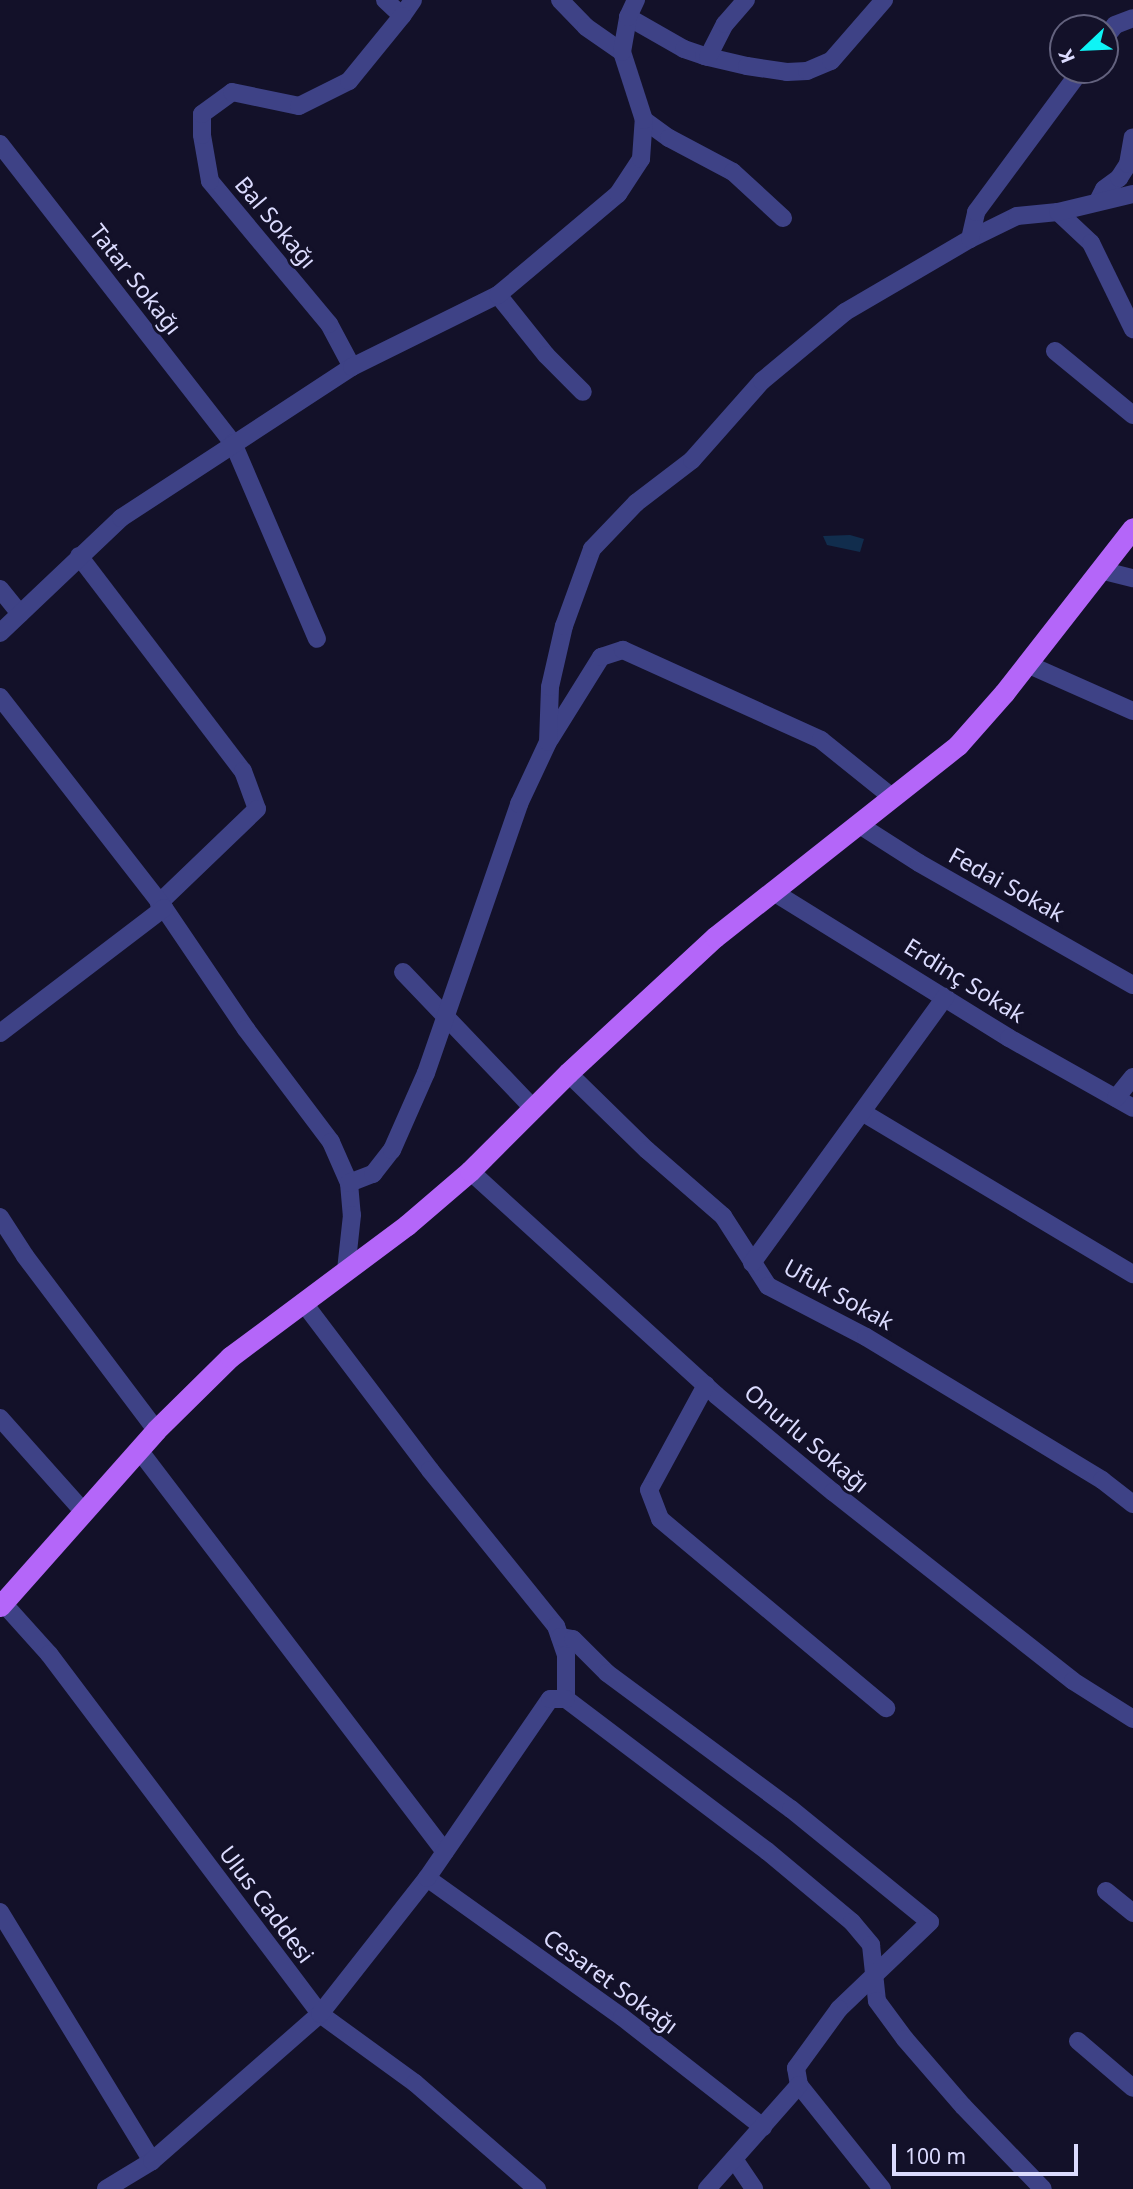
<!DOCTYPE html>
<html>
<head>
<meta charset="utf-8">
<style>
	body { margin:0 }
	#map { position:relative; width:1133px; height:2189px; overflow:hidden; background:#131129; font-family:"Noto Sans",sans-serif }
	div>[style] { position:absolute }
	.water>* { inset:0; background:#112d4d }
	.minor>* { height:18px; margin:-9px; padding:0 9px; transform-origin:9px; border-radius:9px; background:#3e4286 }
	.major>* { height:21px; margin:-10.5px; padding:0 10.5px; transform-origin:10.5px; border-radius:10.5px; background:#b466f9 }
	span { translate:-50% -50%; white-space:nowrap; text-align:center; line-height:1.15; -webkit-text-stroke:6px #131129; paint-order:stroke }
	.street-label { font-size:23px; color:#dbdbfe }
	.north { position:absolute; left:1049px; top:14px; width:70px; height:70px; box-sizing:border-box; background:#131129; border:2px solid #63627e; border-radius:50%; rotate:247deg; font-size:19px; font-weight:700; line-height:28px; text-align:center; color:#dbdbfe }
	.north::after { content:''; display:block; margin:auto; width:24px; height:32px; background:#0ef4f6; clip-path:polygon(50% 0,100% 100%,50% 72%,0 100%) }
	.scale { position:absolute; left:892px; top:2144px; width:186px; height:32px; box-sizing:border-box; border:4px solid #dbdbfe; border-top:0; padding-left:9px; font-size:21px; line-height:24px; white-space:nowrap; color:#dbdbfe; -webkit-text-stroke:5px #131129; paint-order:stroke }
</style>
</head>
<body>
<div id="map">
	<div class="water">
		<div style="clip-path:polygon(850px 535px,864px 539px,860px 552px,827px 545px,823px 536px)"></div>
	</div>
	<div class="minor">
		<div style="left:385px;top:0;width:23px;rotate:43deg"></div>
		<div style="left:402px;top:16px;width:19px;rotate:-55deg"></div>
		<div style="left:560px;top:0;width:37px;rotate:46deg"></div>
		<div style="left:586px;top:27px;width:44px;rotate:34.8deg"></div>
		<div style="left:628px;top:17px;width:64px;rotate:29.7deg"></div>
		<div style="left:684px;top:49px;width:21px;rotate:19deg"></div>
		<div style="left:704px;top:56px;width:44px;rotate:13.1deg"></div>
		<div style="left:747px;top:66px;width:40px;rotate:8.5deg"></div>
		<div style="left:787px;top:72px;width:20px;rotate:-3deg"></div>
		<div style="left:807px;top:71px;width:26px;rotate:-23deg"></div>
		<div style="left:831px;top:61px;width:81px;rotate:-49deg"></div>
		<div style="left:1105px;top:38px;width:16px;rotate:-52deg"></div>
		<div style="left:1115px;top:25px;width:19px;rotate:-21deg"></div>
		<div style="left:708px;top:57px;width:37px;rotate:-63deg"></div>
		<div style="left:725px;top:24px;width:32px;rotate:-49deg"></div>
		<div style="left:644px;top:120px;width:31px;rotate:36deg"></div>
		<div style="left:669px;top:138px;width:72px;rotate:28deg"></div>
		<div style="left:733px;top:172px;width:68px;rotate:42.6deg"></div>
		<div style="left:0;top:144px;width:379px;rotate:52.1deg"></div>
		<div style="left:233px;top:443px;width:213px;rotate:66.8deg"></div>
		<div style="left:1098px;top:201px;width:13px;rotate:-63deg"></div>
		<div style="left:1104px;top:189px;width:19px;rotate:-36deg"></div>
		<div style="left:1119px;top:178px;width:17px;rotate:-57deg"></div>
		<div style="left:1128px;top:164px;width:27px;rotate:-80deg"></div>
		<div style="left:1058px;top:212px;width:45px;rotate:43.2deg"></div>
		<div style="left:1091px;top:243px;width:96px;rotate:64deg"></div>
		<div style="left:970px;top:239px;width:52px;rotate:-26.1deg"></div>
		<div style="left:1017px;top:216px;width:41px;rotate:-5.6deg"></div>
		<div style="left:1058px;top:212px;width:77px;rotate:-13.5deg"></div>
		<div style="left:498px;top:295px;width:77px;rotate:51.3deg"></div>
		<div style="left:546px;top:355px;width:52px;rotate:45deg"></div>
		<div style="left:1055px;top:351px;width:101px;rotate:39.4deg"></div>
		<div style="left:352px;top:367px;width:49px;rotate:-118.1deg"></div>
		<div style="left:329px;top:324px;width:186px;rotate:-129.8deg"></div>
		<div style="left:210px;top:181px;width:47px;rotate:-99.9deg"></div>
		<div style="left:202px;top:135px;width:21px;rotate:-90deg"></div>
		<div style="left:202px;top:114px;width:37px;rotate:-36deg"></div>
		<div style="left:232px;top:92px;width:68px;rotate:11.8deg"></div>
		<div style="left:299px;top:106px;width:56px;rotate:-26.6deg"></div>
		<div style="left:349px;top:81px;width:84px;rotate:-50.8deg"></div>
		<div style="left:79px;top:556px;width:270px;rotate:52.7deg"></div>
		<div style="left:243px;top:771px;width:40px;rotate:69.8deg"></div>
		<div style="left:257px;top:809px;width:136px;rotate:136.2deg"></div>
		<div style="left:1100px;top:570px;width:34px;rotate:14deg"></div>
		<div style="left:0;top:589px;width:32px;rotate:51deg"></div>
		<div style="left:0;top:633px;width:167px;rotate:-43.5deg"></div>
		<div style="left:121px;top:518px;width:276px;rotate:-33.2deg"></div>
		<div style="left:352px;top:367px;width:163px;rotate:-26.3deg"></div>
		<div style="left:498px;top:295px;width:157px;rotate:-40.1deg"></div>
		<div style="left:618px;top:194px;width:42px;rotate:-56.7deg"></div>
		<div style="left:641px;top:159px;width:39px;rotate:-86deg"></div>
		<div style="left:644px;top:120px;width:71px;rotate:-107.9deg"></div>
		<div style="left:622px;top:52px;width:36px;rotate:-80deg"></div>
		<div style="left:628px;top:17px;width:19px;rotate:-65deg"></div>
		<div style="left:1027px;top:664px;width:116px;rotate:23.9deg"></div>
		<div style="left:0;top:697px;width:267px;rotate:52.1deg"></div>
		<div style="left:164px;top:908px;width:146px;rotate:55.9deg"></div>
		<div style="left:246px;top:1029px;width:141px;rotate:53deg"></div>
		<div style="left:331px;top:1142px;width:45px;rotate:66.3deg"></div>
		<div style="left:349px;top:1183px;width:32px;rotate:85deg"></div>
		<div style="left:352px;top:1215px;width:55px;rotate:96.2deg"></div>
		<div style="left:550px;top:739px;width:97px;rotate:-58.1deg"></div>
		<div style="left:601px;top:657px;width:23px;rotate:-18deg"></div>
		<div style="left:623px;top:650px;width:217px;rotate:24.4deg"></div>
		<div style="left:821px;top:740px;width:91px;rotate:38.8deg"></div>
		<div style="left:858px;top:824px;width:72px;rotate:32.6deg"></div>
		<div style="left:919px;top:863px;width:246px;rotate:29.7deg"></div>
		<div style="left:772px;top:891px;width:279px;rotate:31.8deg"></div>
		<div style="left:1009px;top:1038px;width:142px;rotate:29.4deg"></div>
		<div style="left:403px;top:972px;width:188px;rotate:46.3deg"></div>
		<div style="left:0;top:1033px;width:206px;rotate:-37.3deg"></div>
		<div style="left:568px;top:1073px;width:110px;rotate:44.3deg"></div>
		<div style="left:647px;top:1150px;width:101px;rotate:41deg"></div>
		<div style="left:723px;top:1216px;width:83px;rotate:57.3deg"></div>
		<div style="left:768px;top:1286px;width:110px;rotate:27.5deg"></div>
		<div style="left:866px;top:1337px;width:276px;rotate:31.2deg"></div>
		<div style="left:1102px;top:1480px;width:39px;rotate:38deg"></div>
		<div style="left:1116px;top:1098px;width:27px;rotate:-51deg"></div>
		<div style="left:862px;top:1112px;width:316px;rotate:30.9deg"></div>
		<div style="left:470px;top:1171px;width:333px;rotate:42.3deg"></div>
		<div style="left:716px;top:1395px;width:152px;rotate:39.7deg"></div>
		<div style="left:833px;top:1492px;width:305px;rotate:38.2deg"></div>
		<div style="left:1073px;top:1681px;width:71px;rotate:32.3deg"></div>
		<div style="left:349px;top:1183px;width:26px;rotate:-21deg"></div>
		<div style="left:373px;top:1174px;width:31px;rotate:-52deg"></div>
		<div style="left:392px;top:1150px;width:84px;rotate:-66.2deg"></div>
		<div style="left:426px;top:1073px;width:285px;rotate:-70.9deg"></div>
		<div style="left:519px;top:804px;width:68px;rotate:-64.9deg"></div>
		<div style="left:548px;top:742px;width:55px;rotate:-87.9deg"></div>
		<div style="left:550px;top:687px;width:63px;rotate:-77.1deg"></div>
		<div style="left:564px;top:626px;width:82px;rotate:-70deg"></div>
		<div style="left:592px;top:549px;width:64px;rotate:-46.3deg"></div>
		<div style="left:636px;top:503px;width:71px;rotate:-37.5deg"></div>
		<div style="left:692px;top:460px;width:106px;rotate:-48.5deg"></div>
		<div style="left:762px;top:381px;width:108px;rotate:-39.7deg"></div>
		<div style="left:845px;top:312px;width:145px;rotate:-30.3deg"></div>
		<div style="left:970px;top:239px;width:28px;rotate:-77deg"></div>
		<div style="left:976px;top:212px;width:177px;rotate:-53.5deg"></div>
		<div style="left:0;top:1217px;width:46px;rotate:57.3deg"></div>
		<div style="left:25px;top:1256px;width:218px;rotate:53deg"></div>
		<div style="left:752px;top:1263px;width:329px;rotate:-54deg"></div>
		<div style="left:303px;top:1302px;width:211px;rotate:52.9deg"></div>
		<div style="left:430px;top:1470px;width:201px;rotate:51.1deg"></div>
		<div style="left:556px;top:1626px;width:31px;rotate:71deg"></div>
		<div style="left:566px;top:1655px;width:44px;rotate:90deg"></div>
		<div style="left:566px;top:1699px;width:252px;rotate:37.1deg"></div>
		<div style="left:767px;top:1851px;width:111px;rotate:39.9deg"></div>
		<div style="left:852px;top:1922px;width:30px;rotate:50deg"></div>
		<div style="left:871px;top:1945px;width:56px;rotate:83.9deg"></div>
		<div style="left:877px;top:2001px;width:47px;rotate:53.6deg"></div>
		<div style="left:905px;top:2039px;width:89px;rotate:49.1deg"></div>
		<div style="left:963px;top:2106px;width:115px;rotate:46.1deg"></div>
		<div style="left:706px;top:1385px;width:119px;rotate:118.5deg"></div>
		<div style="left:649px;top:1490px;width:31px;rotate:69deg"></div>
		<div style="left:660px;top:1519px;width:295px;rotate:39.9deg"></div>
		<div style="left:0;top:1418px;width:125px;rotate:48.3deg"></div>
		<div style="left:139px;top:1450px;width:505px;rotate:52.72deg"></div>
		<div style="left:3px;top:1603px;width:69px;rotate:48deg"></div>
		<div style="left:49px;top:1654px;width:451px;rotate:53deg"></div>
		<div style="left:320px;top:2014px;width:117px;rotate:36deg"></div>
		<div style="left:415px;top:2083px;width:162px;rotate:41deg"></div>
		<div style="left:560px;top:1637px;width:13px;rotate:9deg"></div>
		<div style="left:573px;top:1639px;width:48px;rotate:45deg"></div>
		<div style="left:607px;top:1673px;width:229px;rotate:36.5deg"></div>
		<div style="left:791px;top:1809px;width:179px;rotate:39.1deg"></div>
		<div style="left:930px;top:1922px;width:126px;rotate:136.3deg"></div>
		<div style="left:839px;top:2009px;width:73px;rotate:126.1deg"></div>
		<div style="left:796px;top:2068px;width:17px;rotate:80deg"></div>
		<div style="left:799px;top:2085px;width:133px;rotate:51.4deg"></div>
		<div style="left:427px;top:1878px;width:239px;rotate:35.5deg"></div>
		<div style="left:622px;top:2017px;width:179px;rotate:38deg"></div>
		<div style="left:1106px;top:1891px;width:35px;rotate:39deg"></div>
		<div style="left:0;top:1912px;width:292px;rotate:58.6deg"></div>
		<div style="left:1078px;top:2041px;width:72px;rotate:40.5deg"></div>
		<div style="left:734px;top:2159px;width:36px;rotate:56deg"></div>
		<div style="left:106px;top:2189px;width:54px;rotate:-31.3deg"></div>
		<div style="left:152px;top:2161px;width:223px;rotate:-41.2deg"></div>
		<div style="left:320px;top:2014px;width:173px;rotate:-51.8deg"></div>
		<div style="left:427px;top:1878px;width:217px;rotate:-55.5deg"></div>
		<div style="left:550px;top:1699px;width:16px"></div>
		<div style="left:707px;top:2189px;width:139px;rotate:-48.5deg"></div>
	</div>
	<div class="major">
		<div style="left:0;top:1606px;width:235px;rotate:-48.4deg"></div>
		<div style="left:156px;top:1430px;width:104px;rotate:-44.6deg"></div>
		<div style="left:230px;top:1357px;width:221px;rotate:-36.7deg"></div>
		<div style="left:407px;top:1225px;width:83px;rotate:-40.6deg"></div>
		<div style="left:470px;top:1171px;width:139px;rotate:-45deg"></div>
		<div style="left:568px;top:1073px;width:200px;rotate:-42.8deg"></div>
		<div style="left:715px;top:937px;width:310px;rotate:-38.3deg"></div>
		<div style="left:958px;top:745px;width:69px;rotate:-48.5deg"></div>
		<div style="left:1004px;top:693px;width:209px;rotate:-52deg"></div>
	</div>
	<div class="street-label">
		<span style="left:276px;top:222px;rotate:50deg">Bal Sokağı</span>
		<span style="left:136px;top:279px;rotate:52deg">Tatar Sokağı</span>
		<span style="left:1007px;top:884px;rotate:29deg">Fedai Sokak</span>
		<span style="left:965px;top:980px;rotate:32deg">Erdinç Sokak</span>
		<span style="left:839px;top:1294px;rotate:29deg">Ufuk Sokak</span>
		<span style="left:807px;top:1438px;rotate:40deg">Onurlu Sokağı</span>
		<span style="left:267px;top:1904px;rotate:53deg">Ulus Caddesi</span>
		<span style="left:611px;top:1981px;rotate:36deg">Cesaret Sokağı</span>
	</div>
	<div class="north">K</div>
	<div class="scale">100 m</div>
</div>
</body>
</html>
